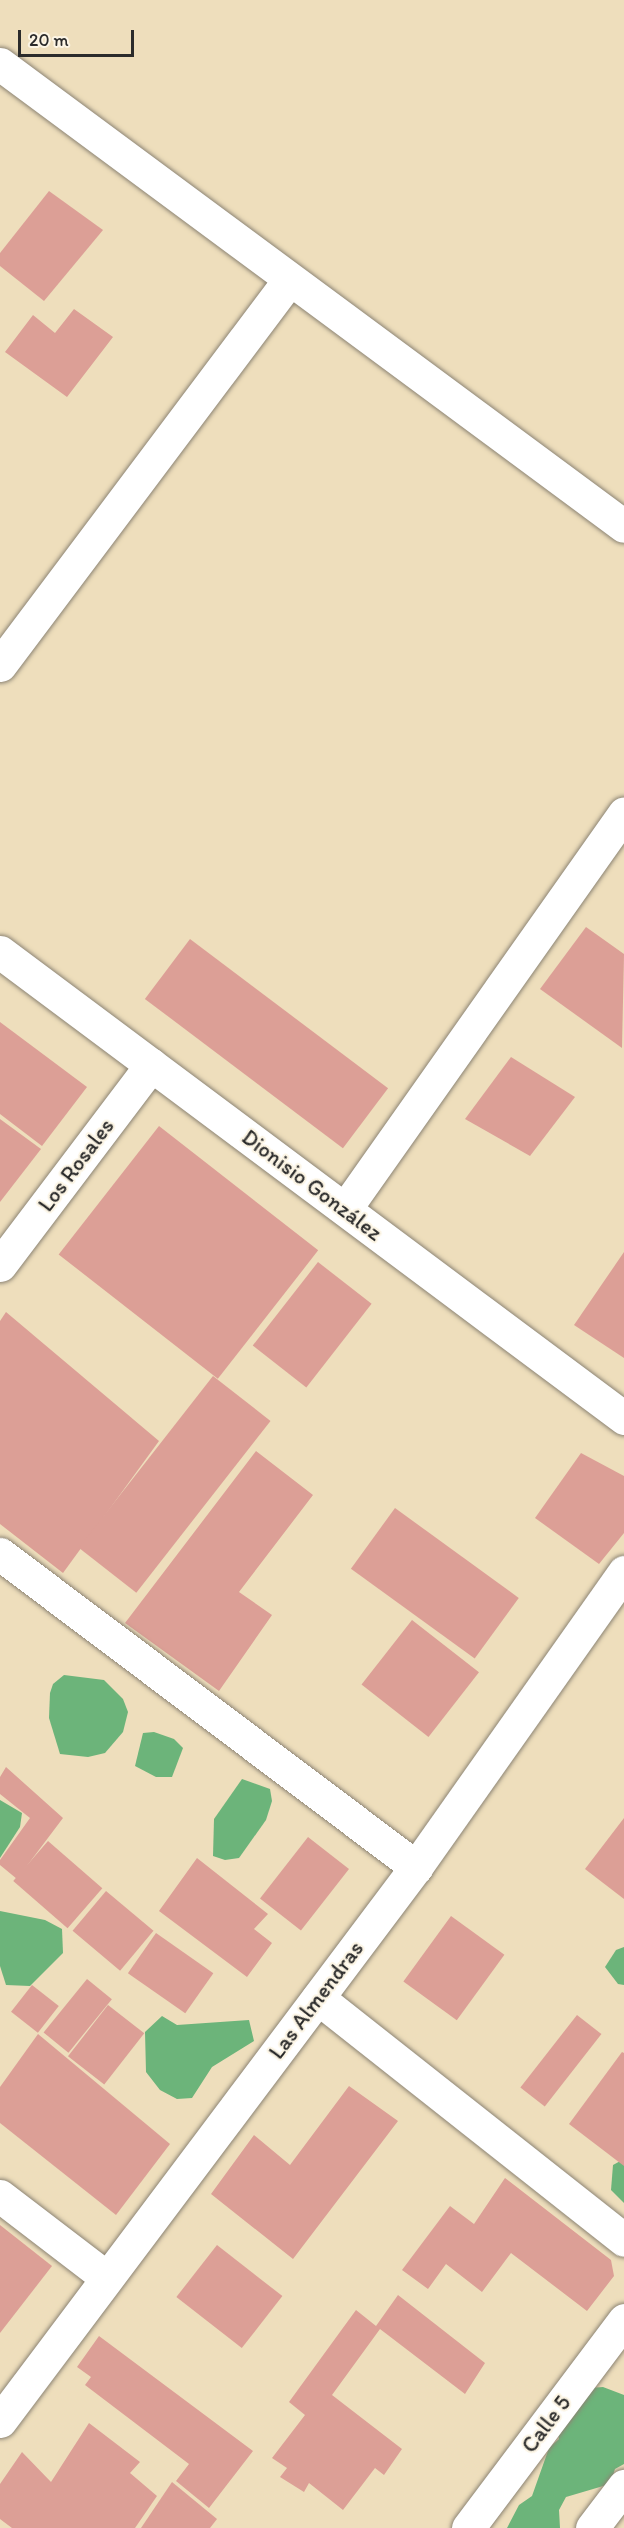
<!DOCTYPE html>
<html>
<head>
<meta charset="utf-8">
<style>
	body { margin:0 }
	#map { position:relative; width:624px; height:2528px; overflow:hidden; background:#eedebc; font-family:Itim,sans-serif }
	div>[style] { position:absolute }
	.forest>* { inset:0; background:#6cb47a }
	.building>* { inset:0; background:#dc9f96; transform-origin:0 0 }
	.roads { filter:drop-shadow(0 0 2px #8c8474) drop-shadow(0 0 2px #8c8474) }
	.minor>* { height:33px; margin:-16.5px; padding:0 16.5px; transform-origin:16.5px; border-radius:16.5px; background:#fff }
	span { translate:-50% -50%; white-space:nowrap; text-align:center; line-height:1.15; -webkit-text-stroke:4.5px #fcf5e5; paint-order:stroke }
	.street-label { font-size:22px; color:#2b2b2b }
	.scale { position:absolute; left:18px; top:30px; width:116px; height:27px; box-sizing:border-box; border:3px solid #2b2b2b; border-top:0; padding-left:8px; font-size:18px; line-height:21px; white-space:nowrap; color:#2b2b2b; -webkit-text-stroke:4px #fcf5e5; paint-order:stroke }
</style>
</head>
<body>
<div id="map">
	<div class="forest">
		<div style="clip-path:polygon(64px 1675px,104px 1680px,123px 1699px,128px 1712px,123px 1732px,105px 1753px,88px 1757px,60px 1754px,49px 1718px,50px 1693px,53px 1684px)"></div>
		<div style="clip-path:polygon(154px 1732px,174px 1739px,183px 1748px,172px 1777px,156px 1777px,135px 1766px,143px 1733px)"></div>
		<div style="clip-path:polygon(242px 1779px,270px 1789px,272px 1801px,266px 1820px,239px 1858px,225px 1860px,213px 1856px,214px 1819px)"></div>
		<div style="clip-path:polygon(0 1800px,22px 1813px,20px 1827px,0 1858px)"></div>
		<div style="clip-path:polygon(0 1911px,45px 1920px,62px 1929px,63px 1953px,30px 1986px,6px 1985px,0 1966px)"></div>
		<div style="clip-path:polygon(624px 1947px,624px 1985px,618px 1984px,605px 1967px,616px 1950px)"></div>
		<div style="clip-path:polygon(162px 2016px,177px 2025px,249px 2020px,254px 2041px,212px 2067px,192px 2098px,177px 2099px,160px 2090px,146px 2072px,145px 2032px)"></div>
		<div style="clip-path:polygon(624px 2159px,624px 2203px,611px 2190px,613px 2165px)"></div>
		<div style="clip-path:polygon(603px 2387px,624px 2395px,624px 2464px,615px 2469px,610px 2484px,566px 2497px,559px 2510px,560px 2528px,507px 2528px,519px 2505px,532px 2496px,549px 2448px,559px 2439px,557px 2429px,589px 2388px)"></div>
	</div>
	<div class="building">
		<div style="clip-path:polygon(49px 191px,103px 230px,44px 301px,0 266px,0 253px)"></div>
		<div style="clip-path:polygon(74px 309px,113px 337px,67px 397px,5px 352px,33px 315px,55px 333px)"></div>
		<div style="clip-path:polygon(586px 927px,624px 954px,622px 1048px,540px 989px)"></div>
		<div style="left:190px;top:939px;width:248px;height:75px;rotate:37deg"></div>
		<div style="clip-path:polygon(0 1022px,87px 1087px,42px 1146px,0 1114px)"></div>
		<div style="clip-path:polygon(511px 1057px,575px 1097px,530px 1156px,465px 1119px)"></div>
		<div style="clip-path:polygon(0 1119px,41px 1149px,0 1202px)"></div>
		<div style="left:159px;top:1126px;width:202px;height:163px;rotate:38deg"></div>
		<div style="clip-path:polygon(624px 1252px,624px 1358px,574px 1325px)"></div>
		<div style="left:318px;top:1262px;width:68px;height:106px;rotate:38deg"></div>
		<div style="clip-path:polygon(6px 1312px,159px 1441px,63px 1573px,0 1524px,0 1321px)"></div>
		<div style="left:213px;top:1376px;width:73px;height:218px;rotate:38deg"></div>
		<div style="clip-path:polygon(256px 1451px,313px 1495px,239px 1592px,272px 1615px,219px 1691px,125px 1623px)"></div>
		<div style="clip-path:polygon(581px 1453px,624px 1476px,624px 1533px,599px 1564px,535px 1518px)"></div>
		<div style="left:395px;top:1508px;width:153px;height:75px;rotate:36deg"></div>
		<div style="left:412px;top:1620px;width:85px;height:82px;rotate:38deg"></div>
		<div style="clip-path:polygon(6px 1767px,63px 1818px,17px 1879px,0 1865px,0 1860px,30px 1818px,0 1794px,0 1777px)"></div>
		<div style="clip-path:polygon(624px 1818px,624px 1899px,585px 1869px)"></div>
		<div style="left:308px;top:1837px;width:52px;height:78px;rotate:38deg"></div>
		<div style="left:48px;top:1841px;width:72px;height:53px;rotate:41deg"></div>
		<div style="clip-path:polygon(197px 1858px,268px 1914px,254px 1929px,272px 1943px,247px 1977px,159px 1911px)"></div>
		<div style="left:106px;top:1891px;width:62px;height:52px;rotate:40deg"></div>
		<div style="left:451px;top:1916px;width:66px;height:81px;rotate:36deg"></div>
		<div style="left:156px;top:1933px;width:70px;height:49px;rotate:35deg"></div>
		<div style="left:87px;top:1979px;width:32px;height:69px;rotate:39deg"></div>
		<div style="left:32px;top:1985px;width:34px;height:34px;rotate:38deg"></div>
		<div style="left:108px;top:2005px;width:46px;height:65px;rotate:38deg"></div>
		<div style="left:577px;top:2015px;width:31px;height:92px;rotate:38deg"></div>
		<div style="clip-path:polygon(38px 2034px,170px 2144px,116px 2215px,0 2123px,0 2087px)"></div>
		<div style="clip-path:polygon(622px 2052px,624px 2053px,624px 2166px,569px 2124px)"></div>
		<div style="clip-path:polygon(349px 2086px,398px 2121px,293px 2259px,211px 2194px,254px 2135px,290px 2165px)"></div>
		<div style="clip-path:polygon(505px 2178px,611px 2260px,614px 2276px,587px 2311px,511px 2253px,482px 2292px,446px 2264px,428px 2289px,402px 2270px,450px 2206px,474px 2224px)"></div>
		<div style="clip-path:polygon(0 2225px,52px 2266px,0 2333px)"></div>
		<div style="left:217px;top:2245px;width:83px;height:66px;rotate:38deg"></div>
		<div style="clip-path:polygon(398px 2295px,485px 2363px,465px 2394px,380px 2329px,332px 2395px,402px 2449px,384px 2475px,375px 2468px,343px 2510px,309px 2483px,304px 2492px,280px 2477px,287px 2468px,272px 2458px,305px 2415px,289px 2402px,356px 2310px,376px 2326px)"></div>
		<div style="clip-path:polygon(99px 2336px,253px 2451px,209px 2508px,176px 2481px,189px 2464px,85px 2385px,91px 2377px,77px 2367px)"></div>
		<div style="clip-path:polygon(89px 2423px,140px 2462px,130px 2473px,157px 2496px,135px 2528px,12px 2528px,0 2519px,0 2484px,22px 2452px,51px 2482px)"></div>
		<div style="clip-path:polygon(172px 2482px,217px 2519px,210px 2528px,141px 2528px)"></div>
	</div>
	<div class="roads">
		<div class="minor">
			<div style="left:0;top:64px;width:776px;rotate:36.52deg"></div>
			<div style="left:0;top:665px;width:481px;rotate:-53.1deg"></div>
			<div style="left:0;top:952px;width:779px;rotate:36.75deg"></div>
			<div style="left:345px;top:1209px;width:484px;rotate:-54.8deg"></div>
			<div style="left:0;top:1265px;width:251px;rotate:-52.9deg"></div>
			<div style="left:0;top:1554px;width:521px;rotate:36.96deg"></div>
			<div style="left:318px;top:1998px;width:390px;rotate:38.3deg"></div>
			<div style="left:0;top:2196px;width:133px;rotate:37.4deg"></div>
			<div style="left:0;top:2421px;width:693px;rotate:-53.1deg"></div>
			<div style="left:416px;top:1867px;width:361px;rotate:-54.8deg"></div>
			<div style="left:468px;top:2528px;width:260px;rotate:-53.1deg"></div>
			<div style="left:592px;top:2528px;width:53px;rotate:-52.7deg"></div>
		</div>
	</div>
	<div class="street-label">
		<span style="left:76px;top:1165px;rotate:-53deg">Los Rosales</span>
		<span style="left:312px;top:1185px;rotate:37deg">Dionisio González</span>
		<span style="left:316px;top:2000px;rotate:-53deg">Las Almendras</span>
		<span style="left:546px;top:2424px;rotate:-53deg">Calle 5</span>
	</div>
	<div class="scale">20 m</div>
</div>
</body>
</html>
